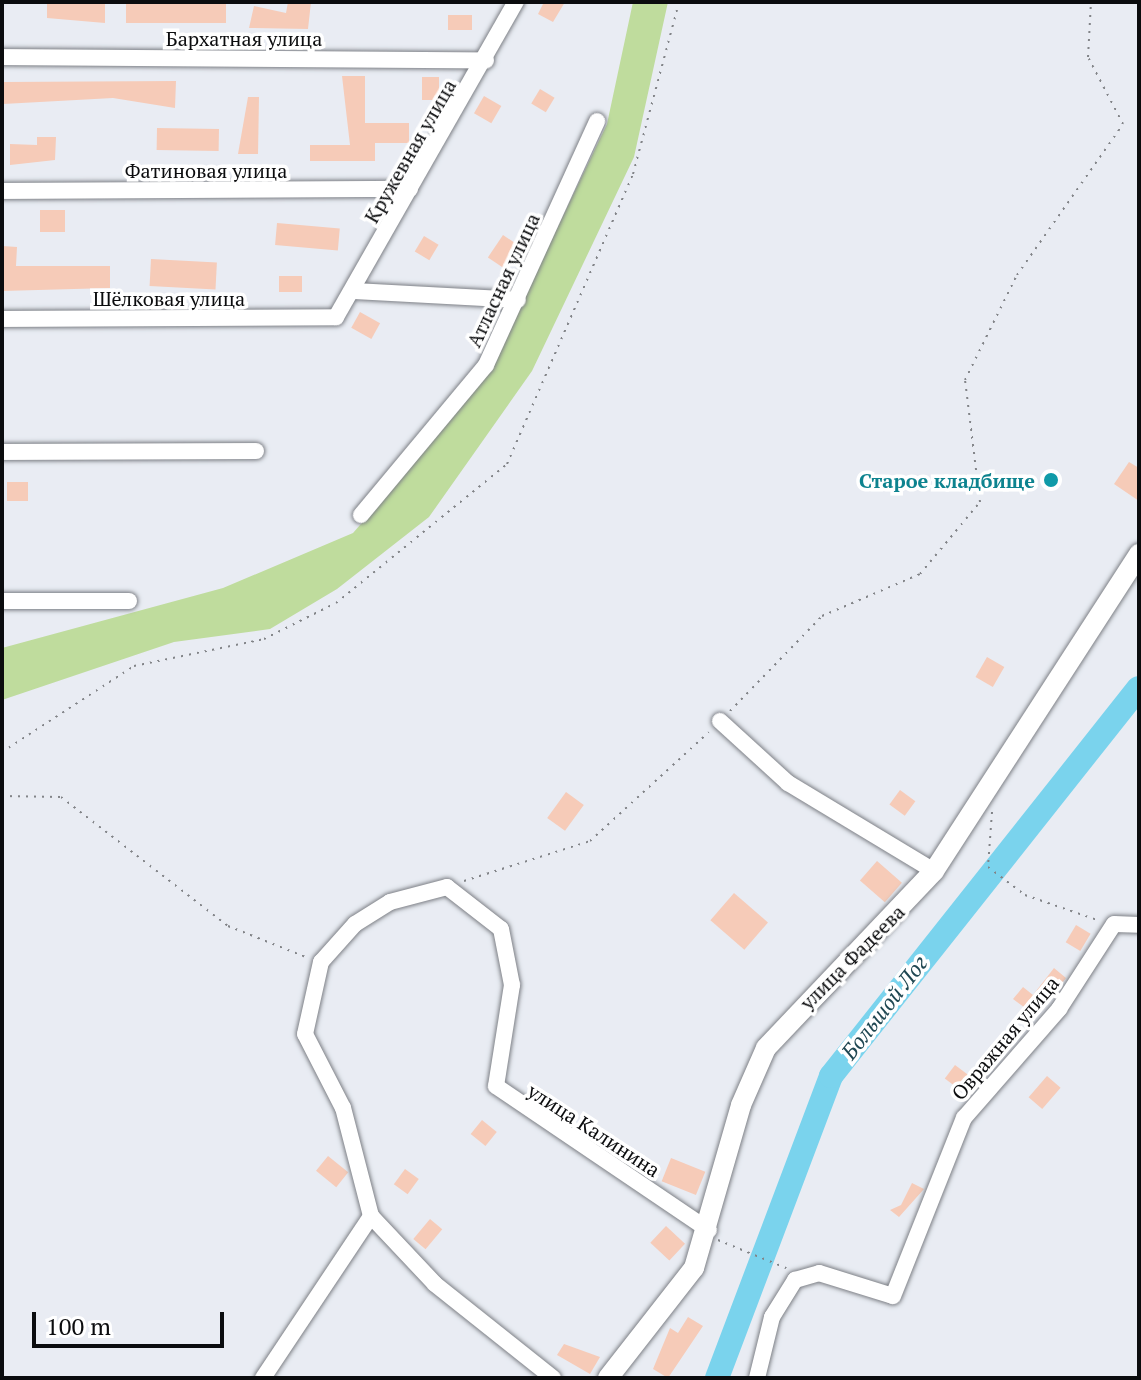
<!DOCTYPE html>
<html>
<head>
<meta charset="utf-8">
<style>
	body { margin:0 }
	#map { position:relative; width:1141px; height:1380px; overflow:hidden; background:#e9ecf3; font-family:"PT Serif",serif }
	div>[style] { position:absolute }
	.green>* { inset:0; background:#bfdc9d }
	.river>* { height:24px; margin:-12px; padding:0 12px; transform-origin:12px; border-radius:12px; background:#7ad3ed }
	.building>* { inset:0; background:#f6cbb8; transform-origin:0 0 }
	.path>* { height:2px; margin-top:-1px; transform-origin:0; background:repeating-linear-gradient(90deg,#828488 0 2px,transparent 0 8px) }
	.roads { filter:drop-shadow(0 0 2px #7d8086) drop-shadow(0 0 2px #7d8086) }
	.minor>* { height:16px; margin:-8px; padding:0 8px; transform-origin:8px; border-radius:8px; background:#fff }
	.tertiary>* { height:20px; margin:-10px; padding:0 10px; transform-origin:10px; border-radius:10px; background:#fff }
	.dots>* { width:22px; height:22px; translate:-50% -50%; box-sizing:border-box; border:4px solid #fff; border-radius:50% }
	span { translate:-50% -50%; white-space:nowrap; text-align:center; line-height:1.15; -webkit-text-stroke:7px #fff; paint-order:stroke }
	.street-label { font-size:20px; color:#0b0c0e }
	.culture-label { font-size:20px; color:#0d838f; font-weight:700 }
	.right { translate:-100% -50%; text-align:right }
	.water-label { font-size:22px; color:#1f4752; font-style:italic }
	.frame { position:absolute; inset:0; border:4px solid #0b0c0e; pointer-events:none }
	.scale { position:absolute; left:32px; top:1312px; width:192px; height:36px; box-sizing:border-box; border:4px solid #0b0c0e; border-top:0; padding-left:10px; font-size:24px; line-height:28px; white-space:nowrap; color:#0b0c0e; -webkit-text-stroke:6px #fff; paint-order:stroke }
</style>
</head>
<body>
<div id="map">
	<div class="green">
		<div style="clip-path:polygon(633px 2px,668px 2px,634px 157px,532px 371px,429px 517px,337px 589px,270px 629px,174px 642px,2px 700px,2px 648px,223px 588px,353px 533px,416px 461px,509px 329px,607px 124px)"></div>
	</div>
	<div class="river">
		<div style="left:717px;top:1378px;width:323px;rotate:-69.3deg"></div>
		<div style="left:831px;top:1076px;width:495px;rotate:-51.6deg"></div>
	</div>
	<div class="building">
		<div style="clip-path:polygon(47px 2px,105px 2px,105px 23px,47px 18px)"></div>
		<div style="left:126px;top:2px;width:100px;height:21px"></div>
		<div style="clip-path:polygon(288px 2px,311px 2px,308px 29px,249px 28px,254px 6px,286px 13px)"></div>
		<div style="clip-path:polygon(544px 2px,565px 2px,553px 22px,538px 14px)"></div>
		<div style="left:448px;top:15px;width:24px;height:15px"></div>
		<div style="clip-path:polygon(342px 76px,365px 76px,365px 123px,409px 123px,409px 143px,375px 143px,375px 161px,310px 161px,310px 145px,350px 145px)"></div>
		<div style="left:422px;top:77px;width:17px;height:23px"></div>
		<div style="clip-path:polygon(176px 81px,175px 108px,113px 98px,3px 104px,3px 82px)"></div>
		<div style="left:540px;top:89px;width:17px;height:17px;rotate:31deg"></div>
		<div style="left:484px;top:96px;width:20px;height:20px;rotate:30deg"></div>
		<div style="clip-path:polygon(248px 97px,259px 97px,258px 154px,238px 154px)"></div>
		<div style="left:157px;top:128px;width:62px;height:22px;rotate:1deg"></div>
		<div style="clip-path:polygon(37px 137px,56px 137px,55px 160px,10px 165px,10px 144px,37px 145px)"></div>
		<div style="left:40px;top:210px;width:25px;height:22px"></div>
		<div style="left:277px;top:223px;width:63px;height:22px;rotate:5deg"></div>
		<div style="left:503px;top:235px;width:18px;height:27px;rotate:34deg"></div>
		<div style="left:424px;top:236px;width:17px;height:18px;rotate:31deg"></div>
		<div style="clip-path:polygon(2px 246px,17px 247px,16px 266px,110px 266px,110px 288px,2px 291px)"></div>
		<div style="left:151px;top:259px;width:66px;height:27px;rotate:3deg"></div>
		<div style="left:279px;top:276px;width:23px;height:16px"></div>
		<div style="left:360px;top:312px;width:23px;height:18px;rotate:29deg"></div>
		<div style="clip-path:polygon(1129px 462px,1139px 468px,1139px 501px,1114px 484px)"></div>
		<div style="left:7px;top:482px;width:21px;height:19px"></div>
		<div style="left:987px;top:657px;width:20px;height:23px;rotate:30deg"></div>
		<div style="left:900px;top:790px;width:19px;height:18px;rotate:36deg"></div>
		<div style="left:566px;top:792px;width:22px;height:32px;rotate:36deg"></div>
		<div style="left:877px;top:861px;width:33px;height:26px;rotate:41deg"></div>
		<div style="left:734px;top:893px;width:45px;height:36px;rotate:41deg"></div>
		<div style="left:1076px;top:925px;width:17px;height:20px;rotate:31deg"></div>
		<div style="clip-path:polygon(1054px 968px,1066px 978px,1036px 1016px,1013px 999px,1023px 987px,1033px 995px)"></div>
		<div style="left:955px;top:1065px;width:25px;height:17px;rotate:37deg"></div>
		<div style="left:1047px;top:1076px;width:18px;height:28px;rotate:41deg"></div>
		<div style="left:482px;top:1120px;width:19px;height:18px;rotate:39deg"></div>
		<div style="left:328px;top:1156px;width:26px;height:19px;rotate:39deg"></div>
		<div style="left:671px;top:1158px;width:37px;height:25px;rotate:22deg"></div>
		<div style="left:405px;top:1169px;width:17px;height:19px;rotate:36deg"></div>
		<div style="clip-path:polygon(912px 1183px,924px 1189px,899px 1217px,890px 1210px,901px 1205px)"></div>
		<div style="left:430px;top:1219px;width:16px;height:26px;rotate:40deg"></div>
		<div style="left:666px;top:1226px;width:26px;height:23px;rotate:43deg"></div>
		<div style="clip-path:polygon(688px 1317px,703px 1326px,668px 1378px,653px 1369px,670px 1328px,678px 1333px)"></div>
		<div style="clip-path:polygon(564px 1344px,600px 1357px,590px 1374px,557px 1355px)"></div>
	</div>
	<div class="path">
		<div style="left:730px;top:711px;width:132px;rotate:-45.9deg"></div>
		<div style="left:822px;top:616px;width:107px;rotate:-23.2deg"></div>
		<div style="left:920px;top:574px;width:94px;rotate:-50.2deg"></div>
		<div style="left:980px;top:502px;width:123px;rotate:-97deg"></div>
		<div style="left:965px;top:380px;width:117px;rotate:-63.7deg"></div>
		<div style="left:1017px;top:275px;width:184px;rotate:-54.9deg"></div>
		<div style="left:1123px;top:124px;width:76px;rotate:-117.6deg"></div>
		<div style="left:1088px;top:57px;width:55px;rotate:-86.9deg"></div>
		<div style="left:2px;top:752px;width:158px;rotate:-33.1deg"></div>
		<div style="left:134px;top:666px;width:133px;rotate:-11.7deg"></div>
		<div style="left:264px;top:639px;width:80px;rotate:-26.6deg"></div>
		<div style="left:336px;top:603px;width:220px;rotate:-39.1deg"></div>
		<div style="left:507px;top:464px;width:316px;rotate:-66.5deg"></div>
		<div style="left:633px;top:174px;width:178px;rotate:-75deg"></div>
		<div style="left:2px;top:796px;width:59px;rotate:1deg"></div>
		<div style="left:61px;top:797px;width:211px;rotate:37.7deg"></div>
		<div style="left:228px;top:926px;width:86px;rotate:21.8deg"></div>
		<div style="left:992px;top:812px;width:55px;rotate:94.2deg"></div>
		<div style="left:988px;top:867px;width:46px;rotate:37.1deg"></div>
		<div style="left:1025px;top:895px;width:76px;rotate:19.1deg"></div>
		<div style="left:464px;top:881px;width:132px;rotate:-17.6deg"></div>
		<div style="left:590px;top:841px;width:161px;rotate:-42.5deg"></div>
		<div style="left:718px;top:1240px;width:74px;rotate:22.4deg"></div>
	</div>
	<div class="roads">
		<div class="minor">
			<div style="left:2px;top:57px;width:484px;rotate:0.4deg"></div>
			<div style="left:2px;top:191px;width:408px;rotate:-0.3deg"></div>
			<div style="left:353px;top:291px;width:165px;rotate:3.1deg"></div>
			<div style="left:2px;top:319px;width:334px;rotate:-0.3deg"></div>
			<div style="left:336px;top:317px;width:363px;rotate:-60.3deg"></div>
			<div style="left:2px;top:452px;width:254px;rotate:-0.2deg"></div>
			<div style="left:361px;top:515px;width:195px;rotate:-50.2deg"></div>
			<div style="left:486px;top:365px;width:268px;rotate:-65.5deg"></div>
			<div style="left:2px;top:601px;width:127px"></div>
			<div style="left:720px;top:721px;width:92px;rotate:42.4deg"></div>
			<div style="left:788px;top:783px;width:170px;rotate:31.1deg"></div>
			<div style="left:263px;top:1378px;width:195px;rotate:-56.3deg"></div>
			<div style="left:553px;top:1378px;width:151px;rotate:-141.5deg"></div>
			<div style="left:435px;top:1284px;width:93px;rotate:-133.3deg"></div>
			<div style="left:371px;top:1216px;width:112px;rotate:-104.5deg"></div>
			<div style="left:343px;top:1108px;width:83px;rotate:-117.2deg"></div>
			<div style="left:305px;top:1034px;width:74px;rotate:-77.5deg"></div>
			<div style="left:321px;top:962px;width:51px;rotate:-48.2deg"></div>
			<div style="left:355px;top:924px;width:41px;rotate:-32.2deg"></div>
			<div style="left:390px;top:902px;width:59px;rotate:-14.7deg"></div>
			<div style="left:447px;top:887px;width:68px;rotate:37.9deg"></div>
			<div style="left:501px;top:929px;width:57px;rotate:78.9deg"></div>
			<div style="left:512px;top:985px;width:102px;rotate:99deg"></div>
			<div style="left:496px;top:1086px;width:257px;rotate:34.1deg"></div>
			<div style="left:757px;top:1378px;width:63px;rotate:-76.2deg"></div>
			<div style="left:772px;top:1317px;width:44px;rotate:-58.1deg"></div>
			<div style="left:795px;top:1280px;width:25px;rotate:-16deg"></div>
			<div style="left:819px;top:1273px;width:77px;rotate:17.3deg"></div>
			<div style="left:893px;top:1296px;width:192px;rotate:-68.3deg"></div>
			<div style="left:964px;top:1118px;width:145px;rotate:-48.9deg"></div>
			<div style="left:1059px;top:1009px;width:101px;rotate:-57.1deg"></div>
			<div style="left:1114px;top:924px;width:25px;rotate:2deg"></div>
		</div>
		<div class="tertiary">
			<div style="left:608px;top:1378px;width:140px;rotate:-52deg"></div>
			<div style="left:694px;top:1268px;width:170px;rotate:-73.9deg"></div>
			<div style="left:741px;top:1105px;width:62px;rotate:-66.3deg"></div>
			<div style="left:766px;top:1048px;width:244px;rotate:-46.5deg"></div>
			<div style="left:934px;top:871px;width:378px;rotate:-57.1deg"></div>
		</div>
	</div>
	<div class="dots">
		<div style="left:1051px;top:480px;background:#0f9aa8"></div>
	</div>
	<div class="street-label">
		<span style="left:244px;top:38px">Бархатная улица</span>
		<span style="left:410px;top:151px;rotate:-60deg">Кружевная улица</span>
		<span style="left:206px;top:170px">Фатиновая улица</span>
		<span style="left:503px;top:280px;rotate:-65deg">Атласная улица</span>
		<span style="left:169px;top:298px">Шёлковая улица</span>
		<span style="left:852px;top:957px;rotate:-45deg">улица Фадеева</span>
		<span style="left:1005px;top:1038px;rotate:-50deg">Овражная улица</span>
		<span style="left:594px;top:1130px;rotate:33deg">улица Калинина</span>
	</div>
	<div class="culture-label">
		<span class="right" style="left:1035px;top:480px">Старое кладбище</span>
	</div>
	<div class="water-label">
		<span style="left:884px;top:1007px;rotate:-52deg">Большой Лог</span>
	</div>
	<div class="frame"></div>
	<div class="scale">100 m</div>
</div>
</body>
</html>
